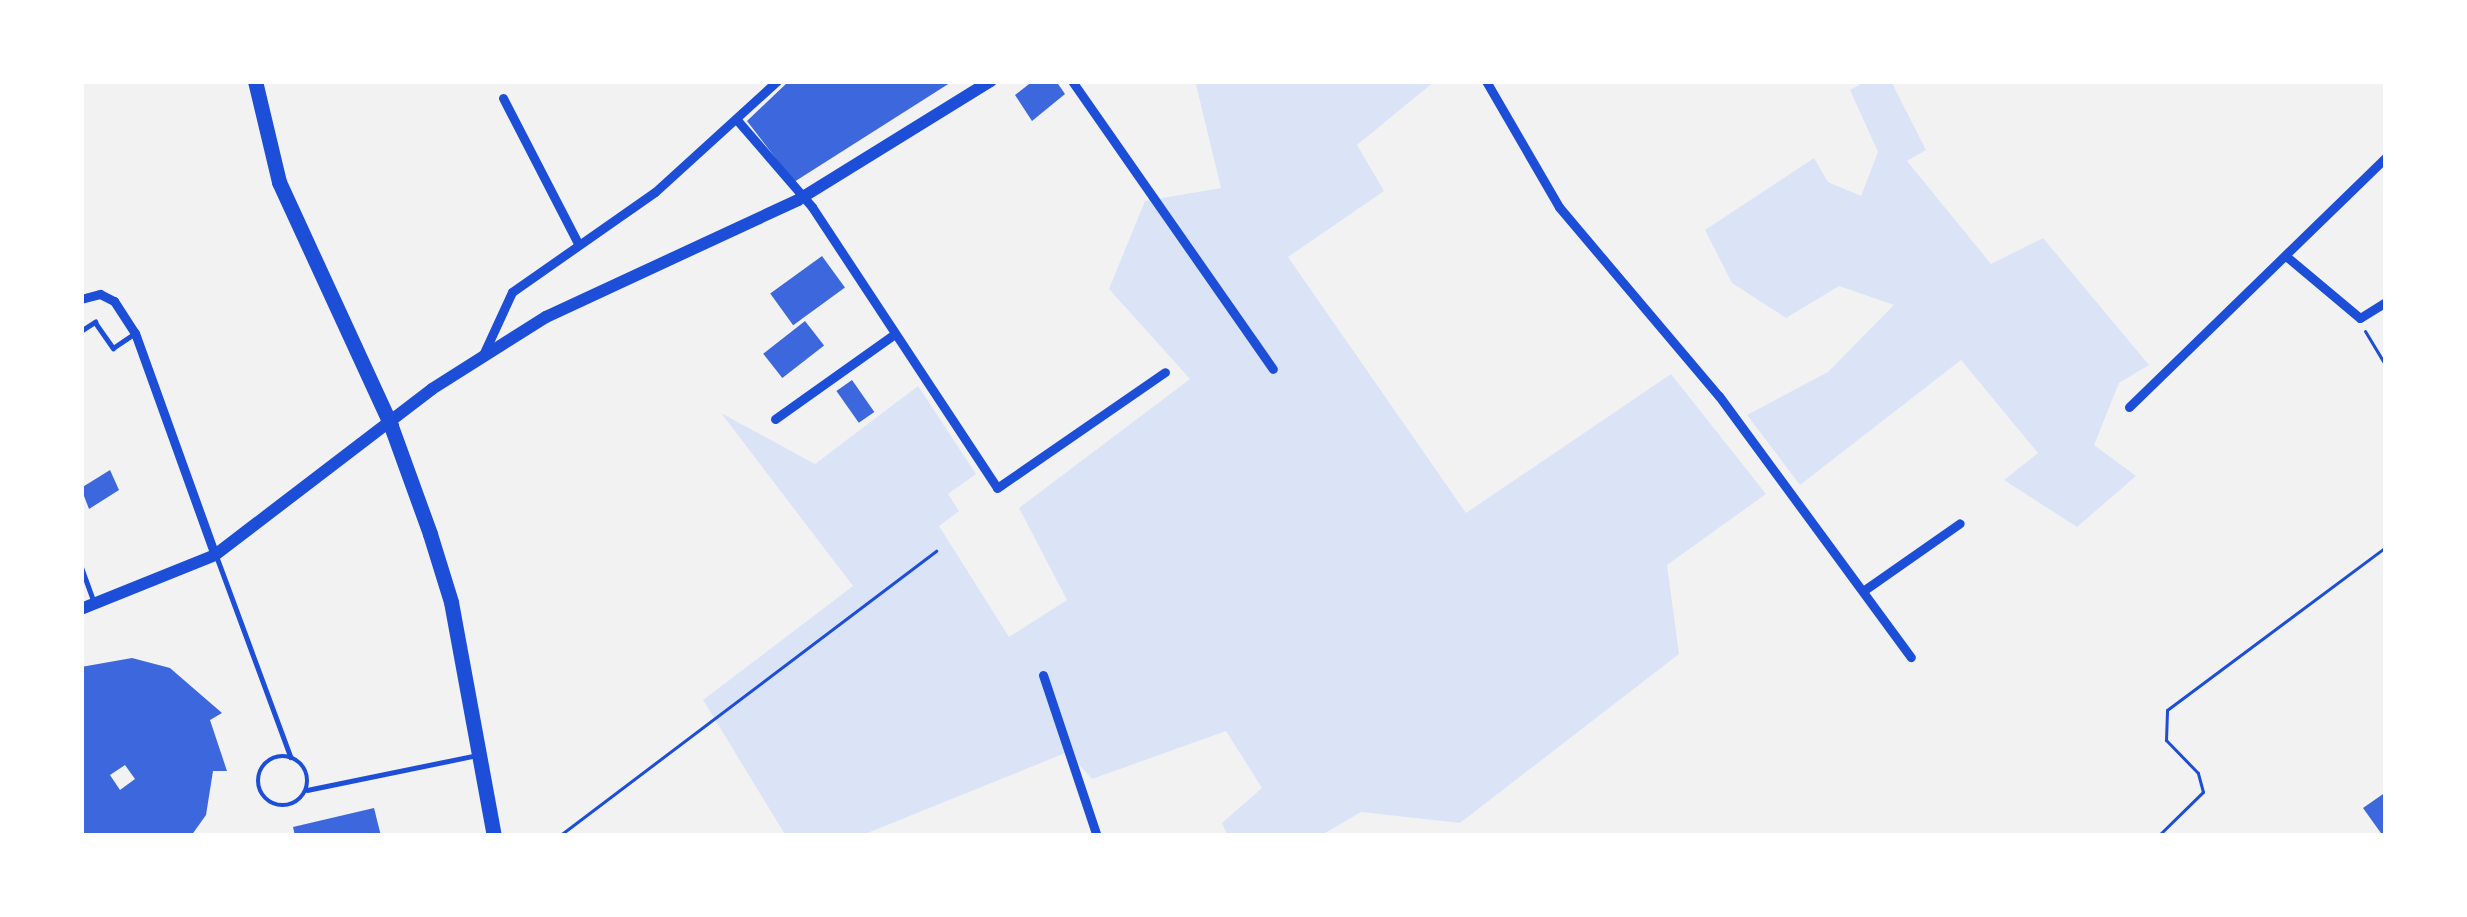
<!DOCTYPE html>
<html>
<head>
<meta charset="utf-8">
<style>
	body { margin:0 }
	#map { position:relative; width:2467px; height:917px; overflow:hidden; background:#f2f2f2; font-family:Rubik,sans-serif }
	div>[style] { position:absolute }
	.green>* { inset:0; background:#dbe4f7 }
	.building>* { inset:0; background:#3d67dc; transform-origin:0 0 }
	.path>* { height:3px; margin:-1.5px; padding:0 1.5px; transform-origin:1.5px; border-radius:1.5px; background:#1d4ed8 }
	.service>* { height:4.5px; margin:-2.25px; padding:0 2.25px; transform-origin:2.25px; border-radius:2.25px; background:#1d4ed8 }
	.service>.ring { margin:-2.25px; padding:0; box-sizing:content-box; background:none; border:4.5px solid #1d4ed8; border-radius:50% }
	.minor>* { height:9px; margin:-4.5px; padding:0 4.5px; transform-origin:4.5px; border-radius:4.5px; background:#1d4ed8 }
	.tertiary>* { height:12px; margin:-6px; padding:0 6px; transform-origin:6px; border-radius:6px; background:#1d4ed8 }
	.primary>* { height:15px; margin:-7.5px; padding:0 7.5px; transform-origin:7.5px; border-radius:7.5px; background:#1d4ed8 }
	span { translate:-50% -50%; white-space:nowrap; text-align:center; line-height:1.15; -webkit-text-stroke:10px #fff; paint-order:stroke }
	.frame { position:absolute; inset:0; border:84px solid #fff; pointer-events:none }
</style>
</head>
<body>
<div id="map">
	<div class="green">
		<div style="clip-path:polygon(1203px 81px,1435px 81px,1357px 145px,1384px 191px,1288px 257px,1466px 513px,1671px 374px,1766px 494px,1667px 565px,1679px 654px,1460px 823px,1361px 812px,1320px 836px,1228px 836px,1222px 823px,1262px 788px,1226px 731px,1092px 779px,1068px 752px,860px 836px,786px 836px,703px 700px,853px 586px,721px 413px,815px 464px,918px 386px,976px 474px,948px 494px,959px 511px,939px 526px,1009px 637px,1067px 600px,1019px 508px,1190px 379px,1109px 289px,1145px 201px,1221px 188px,1196px 85px)"></div>
		<div style="clip-path:polygon(1867px 81px,1891px 81px,1926px 150px,1907px 161px,1991px 264px,2043px 238px,2149px 365px,2119px 383px,2094px 445px,2136px 476px,2077px 527px,2004px 480px,2038px 453px,1961px 360px,1800px 485px,1747px 415px,1828px 372px,1894px 305px,1839px 286px,1786px 318px,1732px 283px,1705px 230px,1814px 158px,1828px 182px,1861px 196px,1878px 152px,1850px 90px)"></div>
	</div>
	<div class="building">
		<div style="clip-path:polygon(789px 81px,953px 81px,794px 182px,747px 121px)"></div>
		<div style="clip-path:polygon(1033px 81px,1056px 81px,1065px 94px,1032px 121px,1015px 95px)"></div>
		<div style="left:822px;top:256px;width:39px;height:64px;rotate:54deg"></div>
		<div style="left:805px;top:321px;width:31px;height:53px;rotate:52deg"></div>
		<div style="left:852px;top:380px;width:39px;height:19px;rotate:55deg"></div>
		<div style="clip-path:polygon(110px 470px,119px 490px,89px 509px,81px 488px)"></div>
		<div style="clip-path:polygon(evenodd,132px 658px,170px 668px,222px 713px,210px 720px,227px 771px,213px 771px,206px 815px,191px 836px,81px 836px,81px 667px,132px 658px,125px 765px,135px 779px,120px 790px,110px 775px,125px 765px)"></div>
		<div style="clip-path:polygon(2386px 792px,2386px 836px,2383px 836px,2363px 808px)"></div>
		<div style="clip-path:polygon(374px 808px,381px 836px,295px 836px,293px 827px)"></div>
	</div>
	<div class="path">
		<div style="left:2365px;top:331px;width:41px;rotate:59deg"></div>
		<div style="left:559px;top:836px;width:473px;rotate:-37.1deg"></div>
		<div style="left:2158px;top:836px;width:63px;rotate:-44.4deg"></div>
		<div style="left:2203px;top:792px;width:20px;rotate:-105deg"></div>
		<div style="left:2198px;top:773px;width:46px;rotate:-134.1deg"></div>
		<div style="left:2166px;top:740px;width:30px;rotate:-88deg"></div>
		<div style="left:2167px;top:710px;width:273px;rotate:-36.7deg"></div>
	</div>
	<div class="service">
		<div style="left:81px;top:331px;width:17px;rotate:-33deg"></div>
		<div style="left:95px;top:322px;width:32px;rotate:55deg"></div>
		<div style="left:113px;top:348px;width:27px;rotate:-34deg"></div>
		<div style="left:218px;top:560px;width:210px;rotate:69.7deg"></div>
		<div style="left:81px;top:566px;width:35px;rotate:70deg"></div>
		<div class="ring" style="left:258px;top:756px;width:45.5px;height:45.5px"></div>
		<div style="left:307px;top:790px;width:168px;rotate:-11.6deg"></div>
	</div>
	<div class="minor">
		<div style="left:1072px;top:81px;width:351px;rotate:55.1deg"></div>
		<div style="left:1486px;top:81px;width:146px;rotate:59.9deg"></div>
		<div style="left:1559px;top:207px;width:248px;rotate:49.8deg"></div>
		<div style="left:1719px;top:396px;width:324px;rotate:53.7deg"></div>
		<div style="left:503px;top:98px;width:165px;rotate:62.7deg"></div>
		<div style="left:737px;top:120px;width:115px;rotate:49.2deg"></div>
		<div style="left:812px;top:207px;width:336px;rotate:56.6deg"></div>
		<div style="left:997px;top:488px;width:204px;rotate:-34.6deg"></div>
		<div style="left:2287px;top:257px;width:95px;rotate:39.9deg"></div>
		<div style="left:2360px;top:318px;width:31px;rotate:-32deg"></div>
		<div style="left:81px;top:299px;width:20px;rotate:-15deg"></div>
		<div style="left:100px;top:294px;width:16px;rotate:27deg"></div>
		<div style="left:114px;top:301px;width:38px;rotate:57deg"></div>
		<div style="left:135px;top:333px;width:236px;rotate:70.2deg"></div>
		<div style="left:483px;top:355px;width:69px;rotate:-65.3deg"></div>
		<div style="left:512px;top:292px;width:174px;rotate:-35deg"></div>
		<div style="left:655px;top:192px;width:165px;rotate:-42.3deg"></div>
		<div style="left:2129px;top:407px;width:359px;rotate:-44.2deg"></div>
		<div style="left:775px;top:419px;width:145px;rotate:-35.4deg"></div>
		<div style="left:1863px;top:591px;width:118px;rotate:-35deg"></div>
		<div style="left:1043px;top:675px;width:170px;rotate:71.5deg"></div>
	</div>
	<div class="tertiary">
		<div style="left:81px;top:609px;width:144px;rotate:-21.9deg"></div>
		<div style="left:215px;top:555px;width:273px;rotate:-37.4deg"></div>
		<div style="left:432px;top:389px;width:135px;rotate:-32.3deg"></div>
		<div style="left:546px;top:317px;width:278px;rotate:-24.9deg"></div>
		<div style="left:798px;top:200px;width:227px;rotate:-31.7deg"></div>
	</div>
	<div class="primary">
		<div style="left:255px;top:81px;width:104px;rotate:76.6deg"></div>
		<div style="left:279px;top:182px;width:268px;rotate:65.3deg"></div>
		<div style="left:391px;top:426px;width:115px;rotate:70.1deg"></div>
		<div style="left:430px;top:534px;width:71px;rotate:72.8deg"></div>
		<div style="left:451px;top:602px;width:238px;rotate:79.6deg"></div>
	</div>
	<div class="frame"></div>
</div>
</body>
</html>
